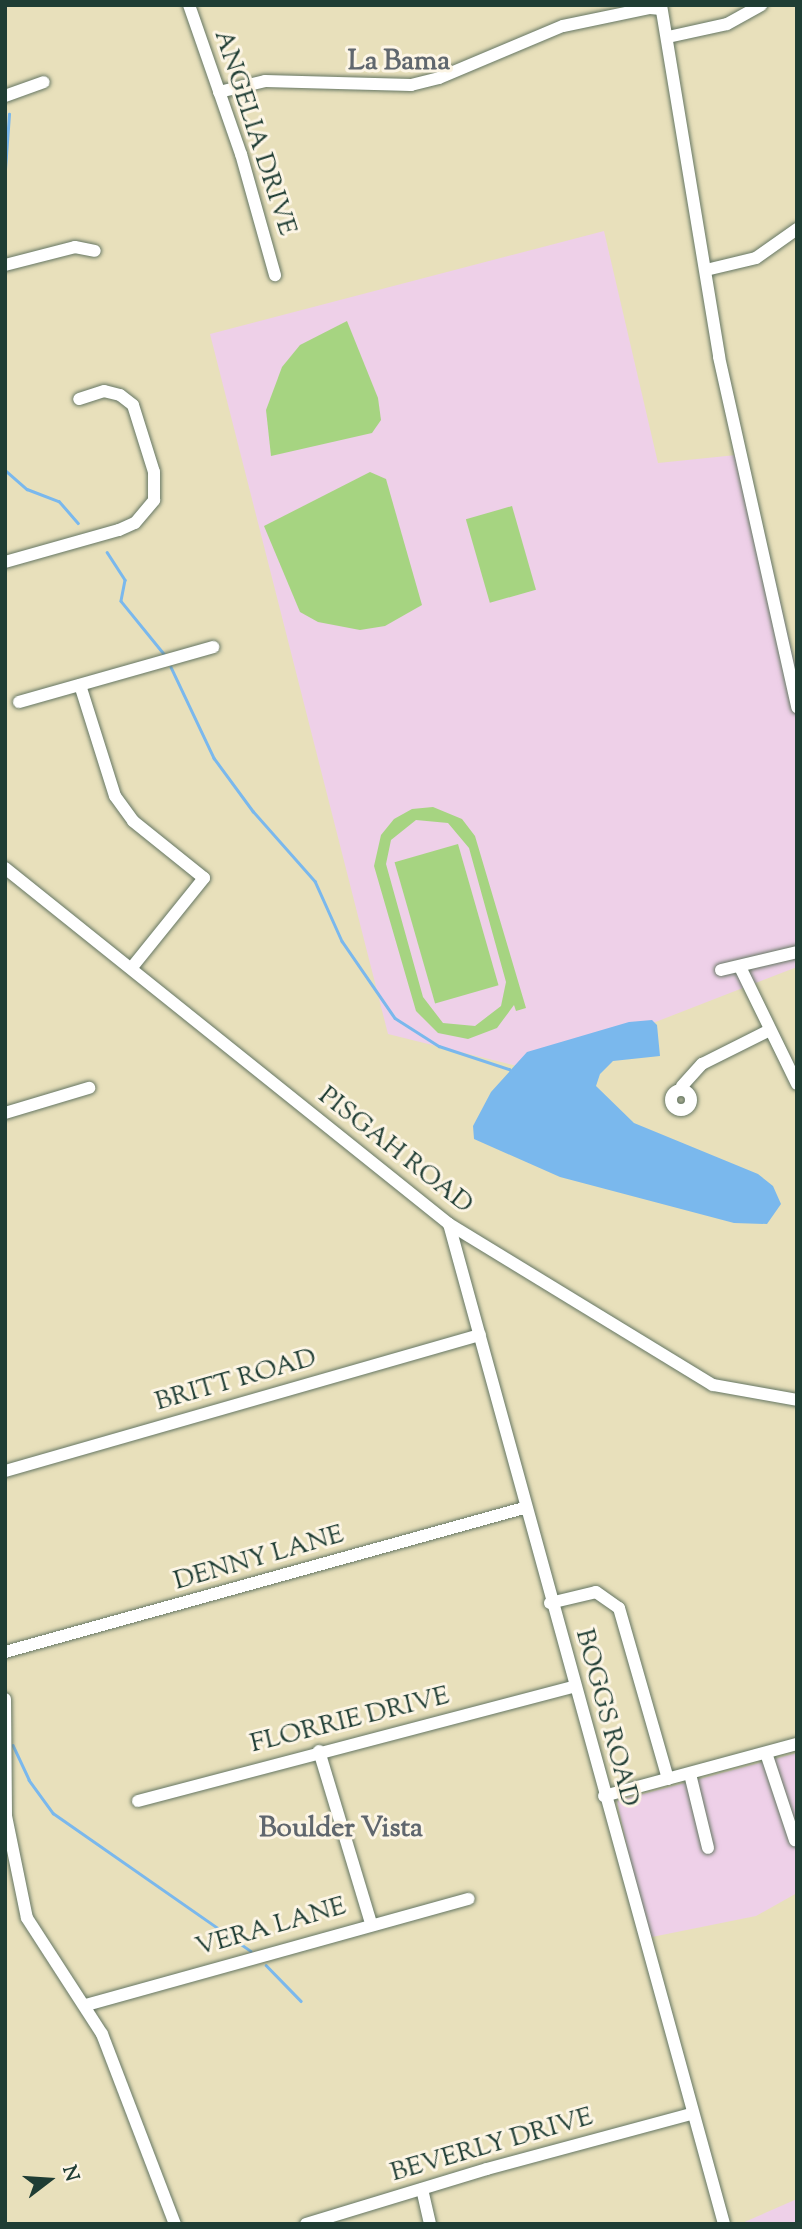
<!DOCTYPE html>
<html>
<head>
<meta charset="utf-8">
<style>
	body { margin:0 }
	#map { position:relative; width:802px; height:2229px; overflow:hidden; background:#e8e0bb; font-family:"Sorts Mill Goudy",serif }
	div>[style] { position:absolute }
	.built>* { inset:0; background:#eed0e8 }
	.green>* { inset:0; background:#a6d481; transform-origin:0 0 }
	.water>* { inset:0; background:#7ab8ed }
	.stream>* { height:2.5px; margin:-1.25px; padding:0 1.25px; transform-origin:1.25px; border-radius:1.25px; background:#7ab8ed }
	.roads { filter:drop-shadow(0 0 2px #657663) drop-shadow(0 0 2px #657663) }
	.minor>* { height:12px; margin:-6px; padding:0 6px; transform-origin:6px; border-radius:6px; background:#fff }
	.minor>.ring { margin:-6px; padding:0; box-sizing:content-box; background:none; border:12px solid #fff; border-radius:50% }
	span { translate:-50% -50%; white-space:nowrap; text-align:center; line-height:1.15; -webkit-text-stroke:6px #fcf5e5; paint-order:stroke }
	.street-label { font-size:26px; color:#1f3d34 }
	.neighbourhood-label { font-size:28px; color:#60676e; font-weight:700 }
	.frame { position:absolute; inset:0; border:7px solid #1f3d34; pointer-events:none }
	.north { position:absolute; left:14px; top:2145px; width:70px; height:70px; -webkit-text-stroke:5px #fcf5e5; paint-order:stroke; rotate:73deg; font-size:19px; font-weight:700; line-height:28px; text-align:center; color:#1f3d34 }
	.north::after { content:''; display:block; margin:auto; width:24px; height:32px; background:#1f3d34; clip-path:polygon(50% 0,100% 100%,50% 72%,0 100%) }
</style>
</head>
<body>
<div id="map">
	<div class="built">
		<div style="clip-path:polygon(604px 231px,658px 463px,746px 454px,797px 672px,797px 967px,568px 1056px,517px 1066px,388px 1034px,210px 334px)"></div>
		<div style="clip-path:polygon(797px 1753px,797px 1893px,756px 1916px,647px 1938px,617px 1801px)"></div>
		<div style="clip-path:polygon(797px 2199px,797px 2224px,740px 2224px)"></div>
	</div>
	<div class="green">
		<div style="clip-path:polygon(347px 321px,378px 398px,381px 420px,372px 433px,271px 456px,266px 410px,282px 367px,300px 345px)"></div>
		<div style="clip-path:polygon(370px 472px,386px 479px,422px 605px,385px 626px,360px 630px,318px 622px,300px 612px,264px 526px)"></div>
		<div style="left:512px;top:506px;width:87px;height:48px;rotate:74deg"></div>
		<div style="clip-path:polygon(evenodd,433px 807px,462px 819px,475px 836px,526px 1008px,516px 1011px,514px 1005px,497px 1028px,468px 1039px,438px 1033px,416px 1011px,374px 866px,381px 835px,394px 819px,412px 809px,433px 807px,416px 820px,448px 823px,469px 848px,506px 982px,501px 1006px,475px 1026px,443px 1023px,423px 997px,386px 864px,391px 840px,416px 820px)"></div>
		<div style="left:458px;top:844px;width:147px;height:66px;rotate:74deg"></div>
	</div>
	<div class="water">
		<div style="clip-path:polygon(652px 1020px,657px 1025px,660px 1056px,613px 1061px,600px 1074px,596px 1086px,634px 1123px,758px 1174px,773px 1186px,781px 1204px,767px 1224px,734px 1223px,560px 1177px,474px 1139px,473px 1126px,491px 1092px,527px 1052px,629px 1022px)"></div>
	</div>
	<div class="stream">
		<div style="left:5px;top:169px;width:55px;rotate:-85.8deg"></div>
		<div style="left:5px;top:470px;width:29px;rotate:41deg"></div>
		<div style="left:27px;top:489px;width:34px;rotate:21deg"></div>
		<div style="left:59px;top:501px;width:29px;rotate:49deg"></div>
		<div style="left:107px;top:552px;width:33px;rotate:57deg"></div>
		<div style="left:125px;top:580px;width:21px;rotate:101deg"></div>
		<div style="left:121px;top:601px;width:68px;rotate:50.9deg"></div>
		<div style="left:171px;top:667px;width:101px;rotate:64.7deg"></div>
		<div style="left:214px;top:758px;width:66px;rotate:53.7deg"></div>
		<div style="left:253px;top:811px;width:94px;rotate:48.5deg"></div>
		<div style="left:315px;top:881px;width:66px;rotate:65.8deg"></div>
		<div style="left:342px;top:941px;width:93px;rotate:55.5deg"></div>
		<div style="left:395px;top:1018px;width:52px;rotate:32.5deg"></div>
		<div style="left:439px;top:1046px;width:74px;rotate:18.2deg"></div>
		<div style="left:13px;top:1745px;width:38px;rotate:65deg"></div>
		<div style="left:29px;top:1780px;width:41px;rotate:54deg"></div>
		<div style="left:53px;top:1813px;width:241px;rotate:34.9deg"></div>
		<div style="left:266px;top:1965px;width:50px;rotate:45.8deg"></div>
	</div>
	<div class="roads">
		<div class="minor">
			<div style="left:189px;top:5px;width:158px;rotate:70.8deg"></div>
			<div style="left:241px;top:154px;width:126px;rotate:74.3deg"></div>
			<div style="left:661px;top:5px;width:357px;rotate:80.6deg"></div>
			<div style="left:719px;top:357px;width:359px;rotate:77.4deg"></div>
			<div style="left:668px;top:37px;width:60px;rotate:-12.4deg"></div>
			<div style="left:727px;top:24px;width:39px;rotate:-29deg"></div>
			<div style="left:219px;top:92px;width:47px;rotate:-13.4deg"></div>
			<div style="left:265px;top:81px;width:146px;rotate:1.6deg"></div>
			<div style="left:411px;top:85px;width:29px;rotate:-14deg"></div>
			<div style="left:439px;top:78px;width:134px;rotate:-22.8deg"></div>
			<div style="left:563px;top:26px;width:89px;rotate:-11.7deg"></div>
			<div style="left:650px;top:8px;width:11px;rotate:5deg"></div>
			<div style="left:5px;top:96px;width:41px;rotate:-19.7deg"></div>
			<div style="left:5px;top:265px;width:72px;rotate:-14.4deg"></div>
			<div style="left:75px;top:247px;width:20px;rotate:11deg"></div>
			<div style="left:706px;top:270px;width:51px;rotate:-13.5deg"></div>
			<div style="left:756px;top:258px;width:50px;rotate:-35.3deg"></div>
			<div style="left:5px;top:562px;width:118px;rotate:-15.7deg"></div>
			<div style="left:119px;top:530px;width:17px;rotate:-24deg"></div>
			<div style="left:135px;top:523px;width:30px;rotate:-50deg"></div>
			<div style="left:154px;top:500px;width:28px;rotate:-90deg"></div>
			<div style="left:154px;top:472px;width:70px;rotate:-107.4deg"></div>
			<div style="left:133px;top:405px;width:16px;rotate:-142deg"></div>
			<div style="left:120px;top:395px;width:16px;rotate:-166deg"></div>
			<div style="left:104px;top:391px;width:26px;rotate:162deg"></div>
			<div style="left:80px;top:685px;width:116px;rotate:72.5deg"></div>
			<div style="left:115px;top:796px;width:31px;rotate:54deg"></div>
			<div style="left:133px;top:821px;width:91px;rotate:38.8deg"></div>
			<div style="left:204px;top:878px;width:113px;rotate:128.9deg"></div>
			<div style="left:19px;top:702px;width:202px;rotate:-15.8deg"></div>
			<div style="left:5px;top:868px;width:569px;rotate:38.72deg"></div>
			<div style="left:449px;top:1224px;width:309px;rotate:31.4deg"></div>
			<div style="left:713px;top:1385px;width:85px;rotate:10.1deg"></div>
			<div style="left:740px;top:967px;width:130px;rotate:64deg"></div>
			<div style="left:721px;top:970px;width:78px;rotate:-13.3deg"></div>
			<div style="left:682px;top:1086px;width:30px;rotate:-48deg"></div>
			<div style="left:702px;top:1064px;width:74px;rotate:-26.6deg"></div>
			<div class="ring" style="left:671px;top:1090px;width:8px;height:8px"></div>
			<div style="left:5px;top:1113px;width:88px;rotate:-16.6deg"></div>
			<div style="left:449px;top:1224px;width:1037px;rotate:74.62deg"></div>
			<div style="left:5px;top:1471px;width:494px;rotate:-16deg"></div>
			<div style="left:550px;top:1603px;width:47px;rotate:-13.4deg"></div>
			<div style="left:596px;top:1592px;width:28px;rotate:35deg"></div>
			<div style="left:619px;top:1608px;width:178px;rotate:74deg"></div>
			<div style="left:5px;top:1652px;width:539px;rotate:-15.51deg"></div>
			<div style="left:5px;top:1699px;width:117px;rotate:89.5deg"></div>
			<div style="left:6px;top:1816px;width:104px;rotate:78.4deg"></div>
			<div style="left:27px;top:1918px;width:138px;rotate:57.1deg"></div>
			<div style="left:102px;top:2034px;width:204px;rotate:69deg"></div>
			<div style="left:319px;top:1751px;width:180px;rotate:73.2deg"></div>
			<div style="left:766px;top:1753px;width:92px;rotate:71.6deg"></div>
			<div style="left:690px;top:1774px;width:76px;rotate:76.3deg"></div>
			<div style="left:604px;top:1796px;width:200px;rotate:-15.1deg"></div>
			<div style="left:138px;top:1801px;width:451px;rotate:-14.7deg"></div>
			<div style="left:86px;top:2005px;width:397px;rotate:-15.5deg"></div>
			<div style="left:422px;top:2189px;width:36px;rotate:77deg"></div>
			<div style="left:306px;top:2224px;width:189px;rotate:-16.9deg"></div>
			<div style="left:487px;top:2169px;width:211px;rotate:-15.1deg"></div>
		</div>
	</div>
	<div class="street-label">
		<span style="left:254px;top:133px;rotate:72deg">ANGELIA DRIVE</span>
		<span style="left:395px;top:1151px;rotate:38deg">PISGAH ROAD</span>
		<span style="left:236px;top:1381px;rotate:-16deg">BRITT ROAD</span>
		<span style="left:259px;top:1559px;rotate:-16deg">DENNY LANE</span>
		<span style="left:606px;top:1718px;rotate:75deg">BOGGS ROAD</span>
		<span style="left:350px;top:1721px;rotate:-14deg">FLORRIE DRIVE</span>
		<span style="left:271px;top:1928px;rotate:-16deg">VERA LANE</span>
		<span style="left:492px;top:2146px;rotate:-16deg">BEVERLY DRIVE</span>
	</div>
	<div class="neighbourhood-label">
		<span style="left:399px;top:62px">La Bama</span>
		<span style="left:341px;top:1829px">Boulder Vista</span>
	</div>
	<div class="frame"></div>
	<div class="north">N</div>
</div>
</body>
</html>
